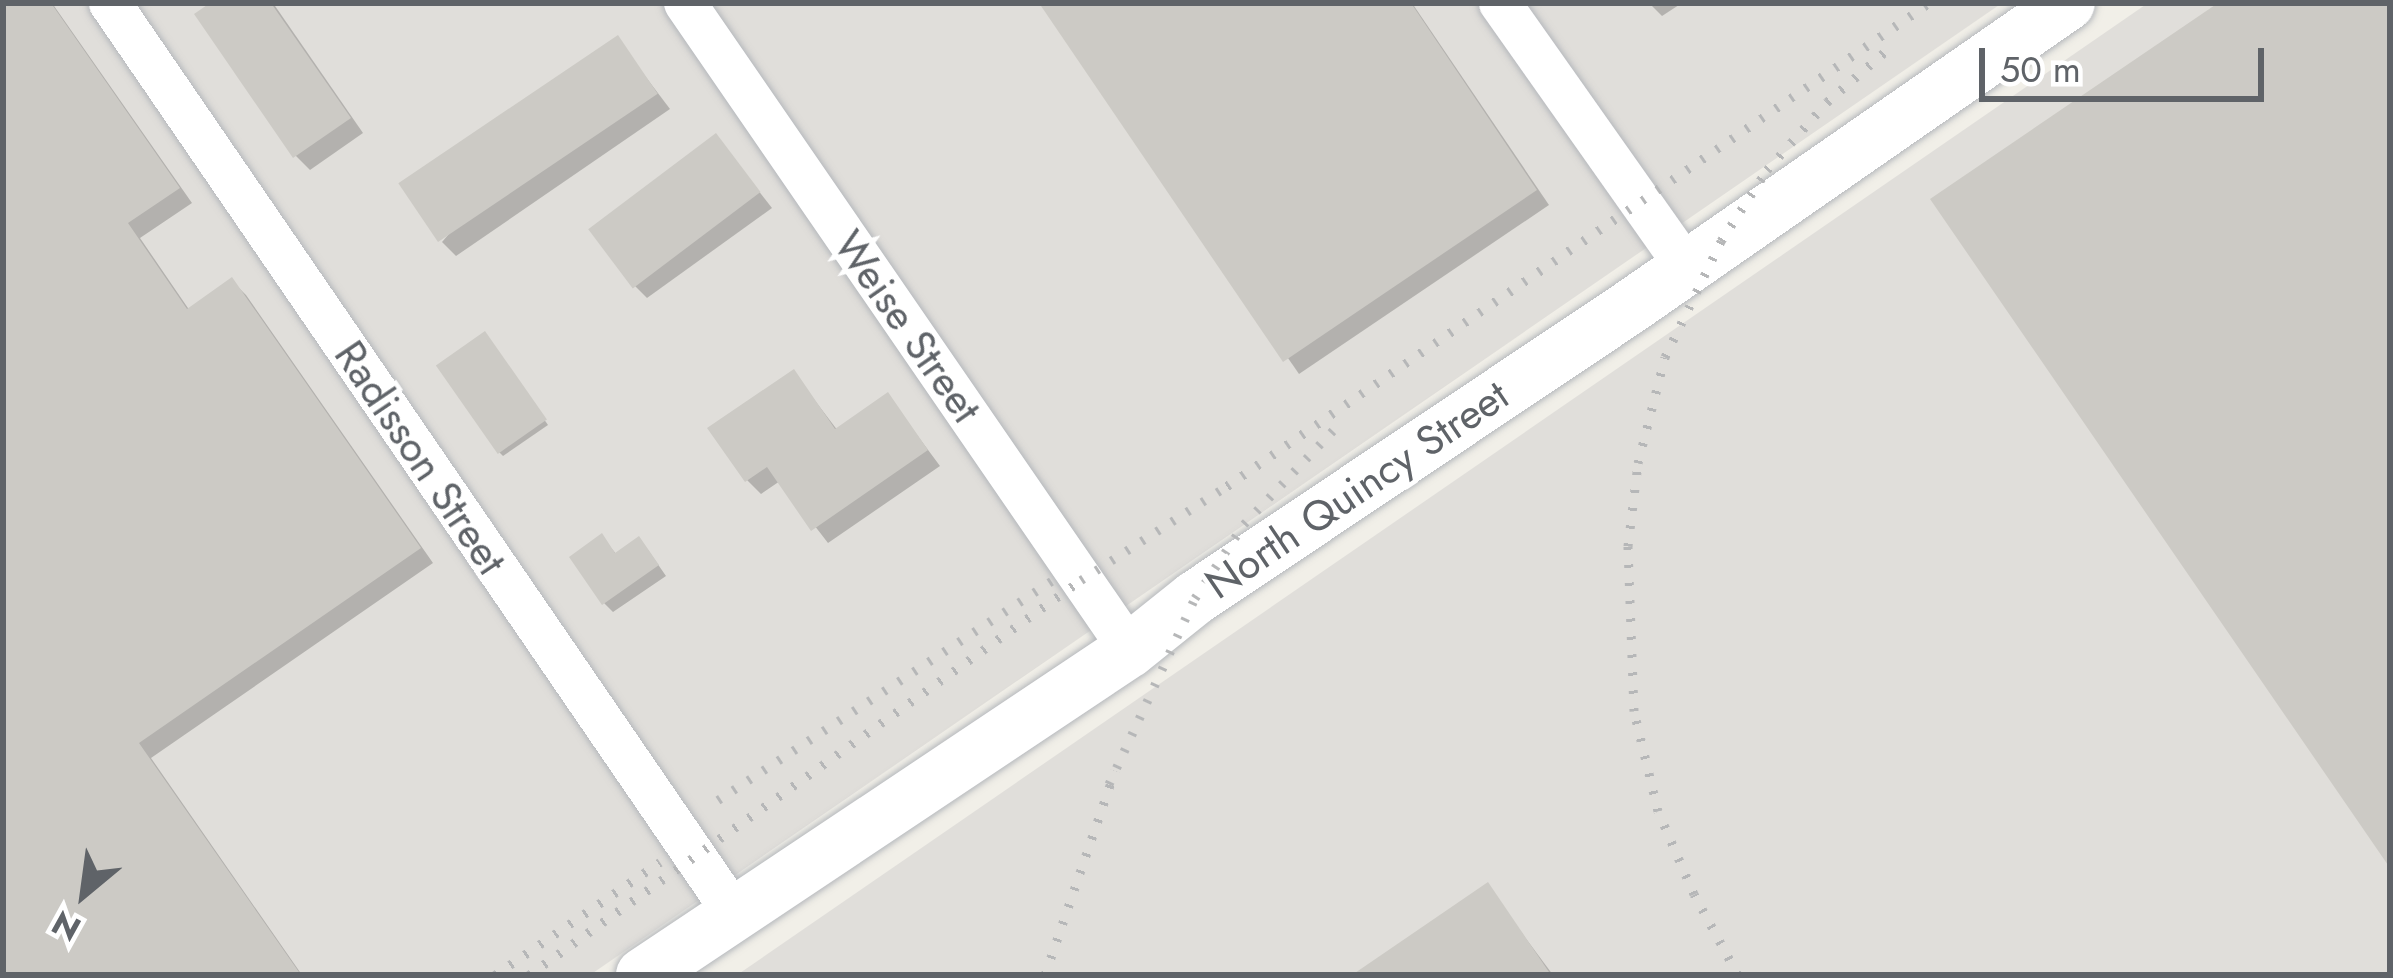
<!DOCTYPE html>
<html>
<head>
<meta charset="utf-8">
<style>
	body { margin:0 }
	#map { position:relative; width:2393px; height:978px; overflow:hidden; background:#f1efe8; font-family:Jost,sans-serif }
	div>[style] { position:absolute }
	.industrial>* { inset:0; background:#e0deda }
	.shadow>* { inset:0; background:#0003 }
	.building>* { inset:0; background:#cccac5; transform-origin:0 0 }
	.roads { filter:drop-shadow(0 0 3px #b5b8bc) drop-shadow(0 0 3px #b5b8bc) }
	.minor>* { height:42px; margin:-21px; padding:0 21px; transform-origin:21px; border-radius:21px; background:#fff }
	.tertiary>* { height:54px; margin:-27px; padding:0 27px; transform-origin:27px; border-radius:27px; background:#fff }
	.rail>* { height:9px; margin-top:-4.5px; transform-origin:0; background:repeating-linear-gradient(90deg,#b6b7b8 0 3px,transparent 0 18px) }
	span { translate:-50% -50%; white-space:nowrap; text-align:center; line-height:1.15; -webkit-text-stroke:9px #fff; paint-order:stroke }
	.street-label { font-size:42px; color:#5f6368 }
	.frame { position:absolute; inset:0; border:6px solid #5f6368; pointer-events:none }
	.north { position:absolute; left:24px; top:834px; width:120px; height:120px; -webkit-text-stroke:9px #fff; paint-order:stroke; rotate:209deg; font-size:33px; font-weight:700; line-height:48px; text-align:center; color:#5f6368 }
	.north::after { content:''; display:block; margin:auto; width:42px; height:54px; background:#5f6368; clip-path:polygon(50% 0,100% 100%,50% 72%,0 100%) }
	.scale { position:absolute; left:1979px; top:48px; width:285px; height:54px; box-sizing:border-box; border:6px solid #5f6368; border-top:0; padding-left:15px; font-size:36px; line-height:42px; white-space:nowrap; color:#5f6368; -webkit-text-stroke:9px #fff; paint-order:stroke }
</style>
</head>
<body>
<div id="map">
	<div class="industrial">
		<div style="clip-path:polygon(3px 3px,2002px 3px,590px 975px,3px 975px)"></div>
		<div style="clip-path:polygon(2148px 3px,2390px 3px,2390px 975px,737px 975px)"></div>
	</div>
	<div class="shadow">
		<div style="clip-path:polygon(3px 3px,52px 3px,192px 203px,140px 238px,190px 311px,232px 281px,246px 295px,433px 563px,151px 758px,302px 975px,3px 975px)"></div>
		<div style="clip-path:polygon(216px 3px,273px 3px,363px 133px,310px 170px,296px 156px)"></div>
		<div style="clip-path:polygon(1043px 3px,1412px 3px,1549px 205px,1299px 374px)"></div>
		<div style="clip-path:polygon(1649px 3px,1682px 3px,1662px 16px)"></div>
		<div style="clip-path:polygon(617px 39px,670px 109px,456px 256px,442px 242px)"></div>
		<div style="clip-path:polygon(716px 137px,772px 208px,647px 298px,633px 284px)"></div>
		<div style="clip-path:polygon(488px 339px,548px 425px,503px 456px,499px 452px)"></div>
		<div style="clip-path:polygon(794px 373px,838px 431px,888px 396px,940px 466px,828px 543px,780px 481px,761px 494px,747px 480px)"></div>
		<div style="clip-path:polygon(602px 537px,617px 555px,648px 550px,666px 576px,613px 612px,604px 603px)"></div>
		<div style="clip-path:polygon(1487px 886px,1553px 975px,1357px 975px)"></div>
	</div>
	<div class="building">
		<div style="clip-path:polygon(3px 3px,51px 3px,180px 188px,128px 223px,187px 309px,232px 277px,421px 548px,139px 743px,301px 975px,3px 975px)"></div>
		<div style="clip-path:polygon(210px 3px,271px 3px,351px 118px,293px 158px,194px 14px)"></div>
		<div style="clip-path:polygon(1039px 3px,1411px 3px,1537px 190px,1283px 362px)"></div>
		<div style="clip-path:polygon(2218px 3px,2390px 3px,2390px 868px,1930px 199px)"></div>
		<div style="left:618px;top:35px;width:71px;height:265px;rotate:56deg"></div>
		<div style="left:716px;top:133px;width:74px;height:160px;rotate:53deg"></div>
		<div style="left:485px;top:331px;width:108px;height:60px;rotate:55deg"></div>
		<div style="clip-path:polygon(794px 369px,835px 429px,888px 392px,928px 450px,811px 531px,767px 467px,745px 482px,707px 428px)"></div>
		<div style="clip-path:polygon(602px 533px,615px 553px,639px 536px,659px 565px,602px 605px,569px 557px)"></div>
		<div style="clip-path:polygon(1488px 882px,1551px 975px,1352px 975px)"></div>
	</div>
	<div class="roads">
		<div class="minor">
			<div style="left:110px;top:3px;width:1102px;rotate:55.57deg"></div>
			<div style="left:685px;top:3px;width:785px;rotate:55.48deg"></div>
			<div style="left:1500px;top:3px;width:323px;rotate:54.8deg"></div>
		</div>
		<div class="tertiary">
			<div style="left:643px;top:975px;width:585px;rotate:-33.72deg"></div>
			<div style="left:1130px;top:650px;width:83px;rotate:-38.7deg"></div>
			<div style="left:1195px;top:598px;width:523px;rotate:-33.78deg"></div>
			<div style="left:1630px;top:307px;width:533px;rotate:-34.76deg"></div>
		</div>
	</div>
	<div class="rail">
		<div style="left:1109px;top:784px;width:205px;rotate:-65.2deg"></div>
		<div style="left:1195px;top:598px;width:89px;rotate:-56.5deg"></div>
		<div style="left:1244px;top:524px;width:144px;rotate:-46.4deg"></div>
		<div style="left:718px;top:800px;width:408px;rotate:-33.3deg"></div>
		<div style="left:495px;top:975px;width:200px;rotate:-34.4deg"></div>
		<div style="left:529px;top:975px;width:679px;rotate:-35.59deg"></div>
		<div style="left:1081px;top:580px;width:174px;rotate:-32.8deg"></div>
		<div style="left:1227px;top:486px;width:852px;rotate:-34.53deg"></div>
		<div style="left:1045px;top:975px;width:216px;rotate:-71.1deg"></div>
		<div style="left:1738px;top:975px;width:92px;rotate:-118.5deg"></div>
		<div style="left:1694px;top:894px;width:90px;rotate:-113.4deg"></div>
		<div style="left:1658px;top:811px;width:103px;rotate:-103.5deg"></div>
		<div style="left:1634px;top:711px;width:165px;rotate:-92.1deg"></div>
		<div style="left:1628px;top:546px;width:84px;rotate:-83.1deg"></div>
		<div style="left:1638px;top:463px;width:109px;rotate:-75.7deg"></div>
		<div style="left:1665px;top:357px;width:129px;rotate:-64.2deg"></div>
		<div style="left:1721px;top:241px;width:85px;rotate:-57.1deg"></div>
		<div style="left:1767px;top:170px;width:91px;rotate:-48.6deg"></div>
		<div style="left:1827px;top:102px;width:79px;rotate:-40.9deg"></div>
	</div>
	<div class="street-label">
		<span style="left:907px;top:327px;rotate:55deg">Weise Street</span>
		<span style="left:420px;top:458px;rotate:56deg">Radisson Street</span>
		<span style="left:1357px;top:490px;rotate:-34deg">North Quincy Street</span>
	</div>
	<div class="frame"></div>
	<div class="north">N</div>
	<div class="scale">50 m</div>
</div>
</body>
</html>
